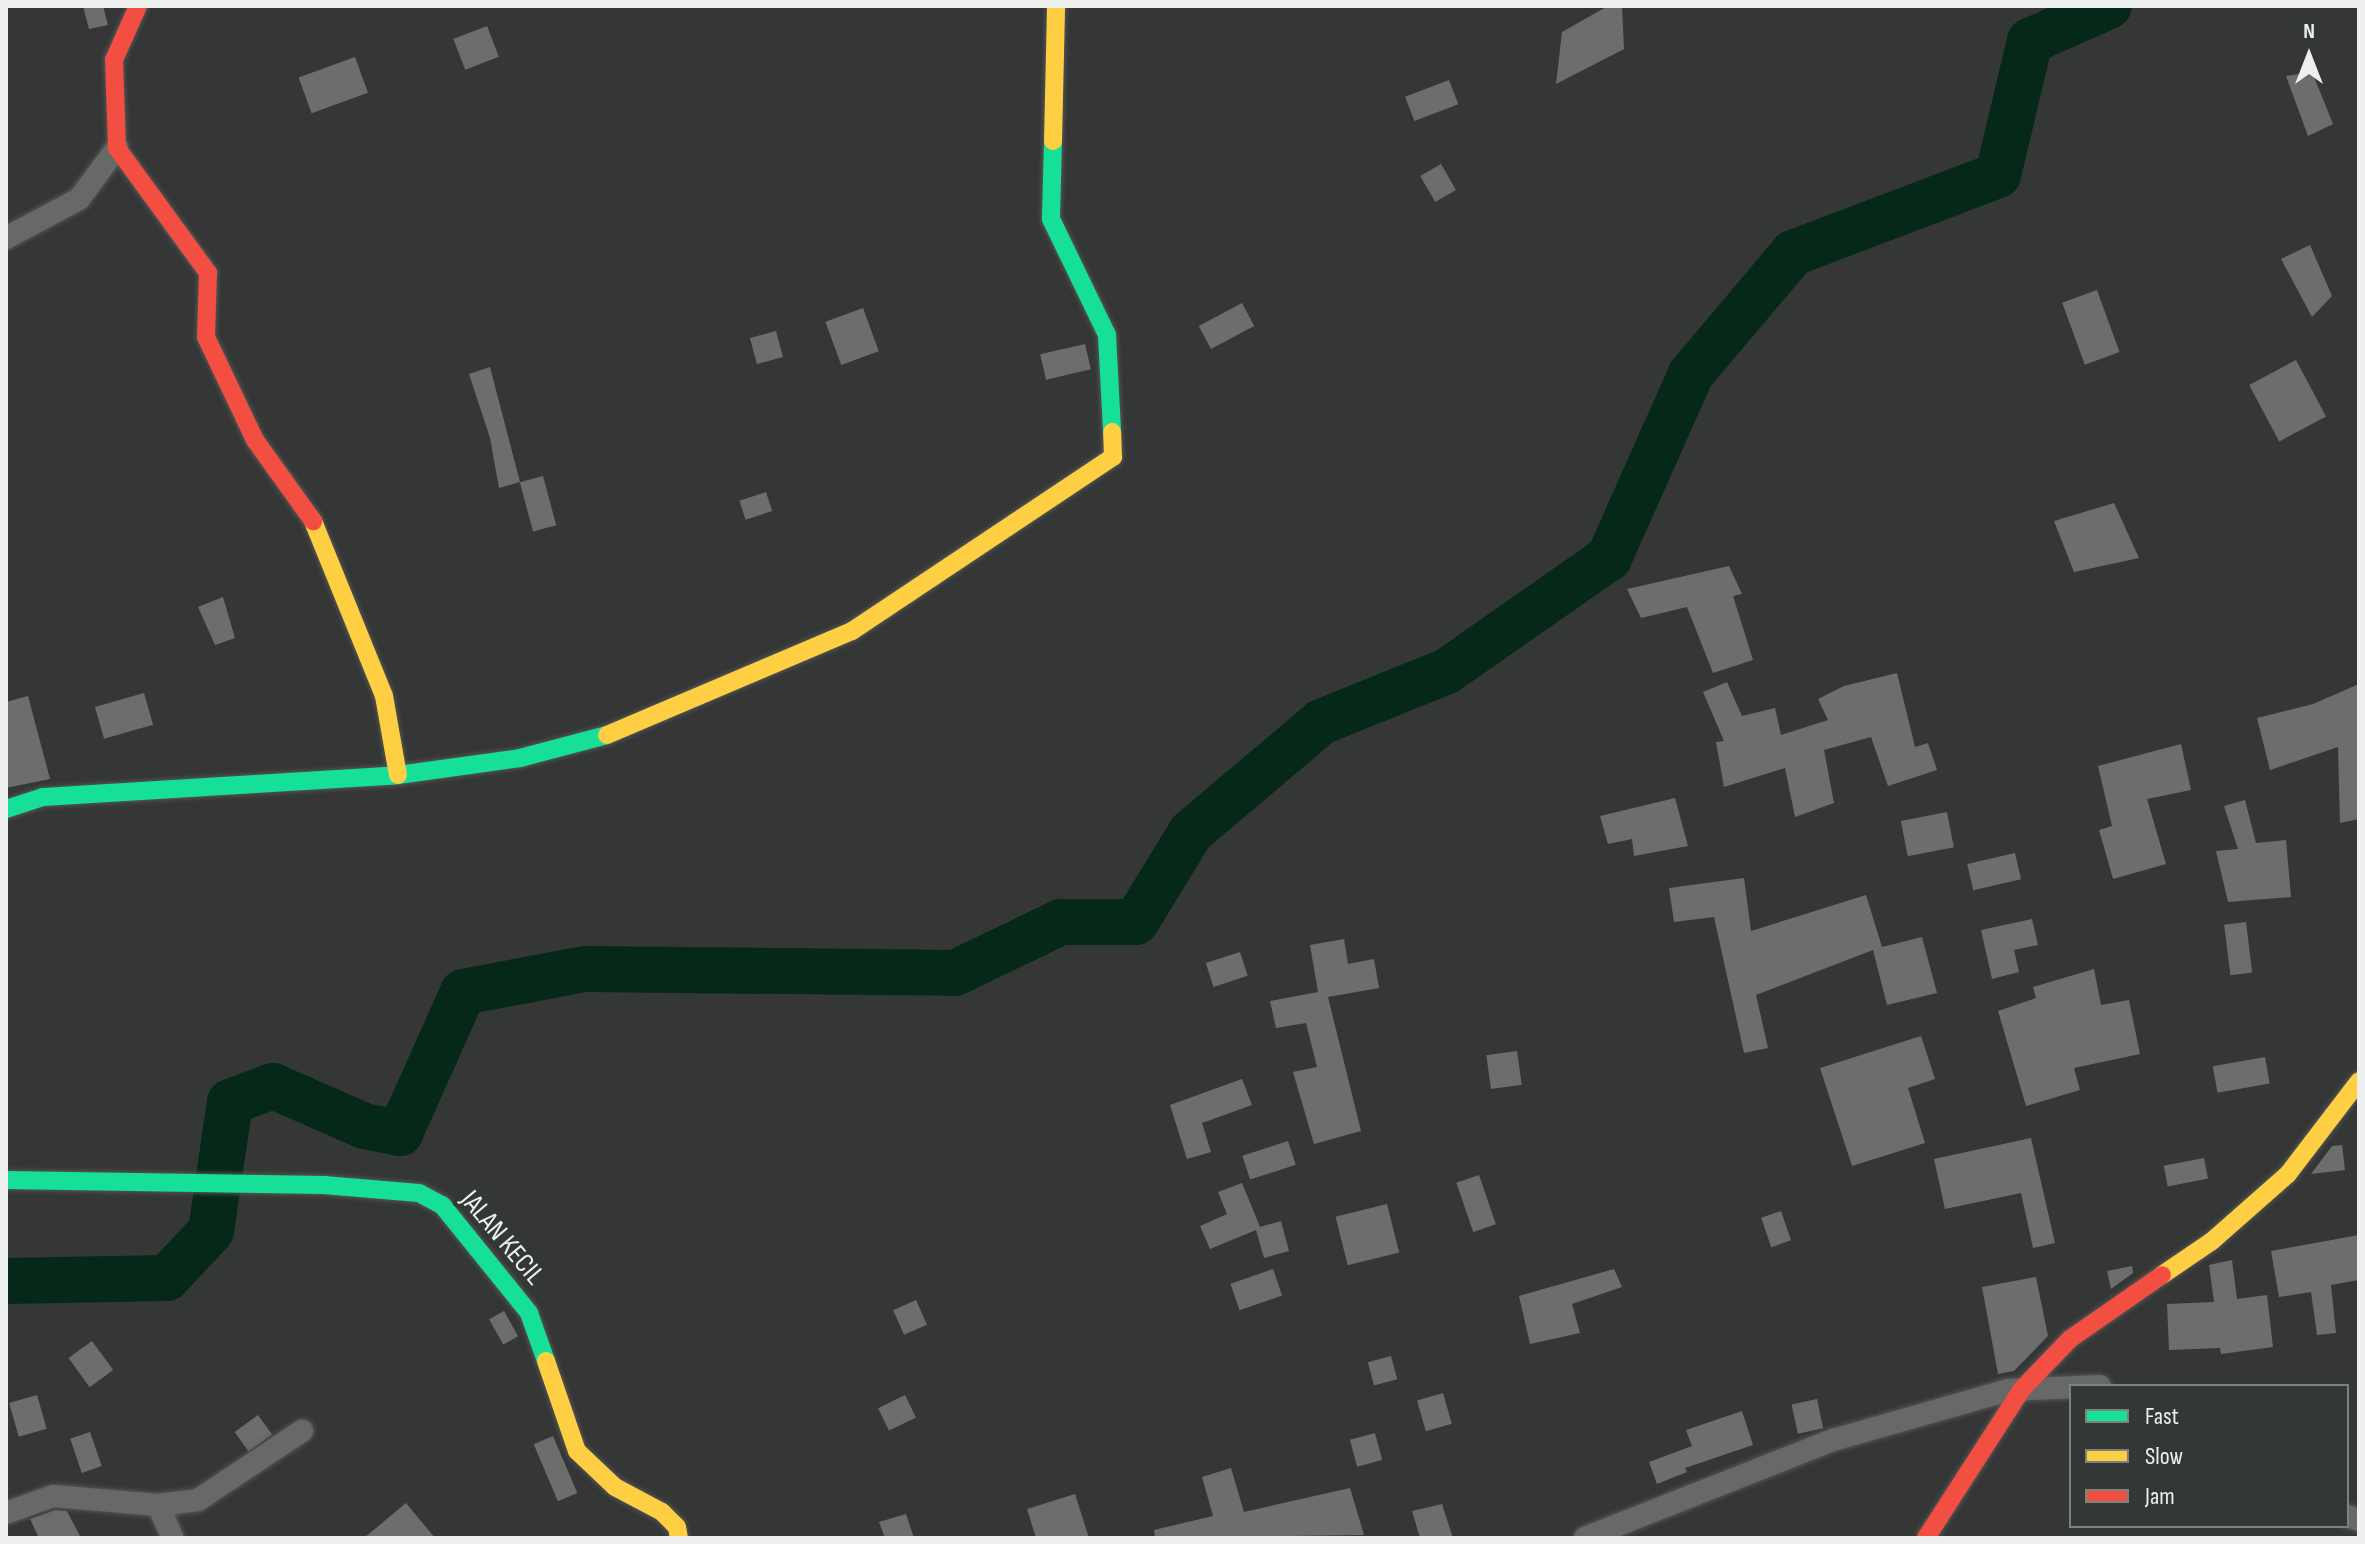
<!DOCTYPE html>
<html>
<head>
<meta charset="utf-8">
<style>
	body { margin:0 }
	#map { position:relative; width:2365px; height:1544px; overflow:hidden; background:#353736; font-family:"Sofia Sans Condensed",sans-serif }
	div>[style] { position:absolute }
	.river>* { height:46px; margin:-23px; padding:0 23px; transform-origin:23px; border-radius:23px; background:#062818 }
	.building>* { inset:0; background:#6c6e6d; transform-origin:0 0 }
	.roads { filter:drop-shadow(0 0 2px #535554) drop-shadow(0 0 2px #535554) }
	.street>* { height:22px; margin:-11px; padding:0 11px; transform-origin:11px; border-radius:11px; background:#676967 }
	.fast>* { height:18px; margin:-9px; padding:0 9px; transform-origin:9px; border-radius:9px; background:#16e098 }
	.slow>* { height:18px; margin:-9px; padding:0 9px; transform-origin:9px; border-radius:9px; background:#ffcf43 }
	.jam>* { height:18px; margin:-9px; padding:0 9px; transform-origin:9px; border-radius:9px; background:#f24e42 }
	span { translate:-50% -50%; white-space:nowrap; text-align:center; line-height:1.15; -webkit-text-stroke:8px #343835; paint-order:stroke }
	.street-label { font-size:28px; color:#edf0ee }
	.frame { position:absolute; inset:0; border:8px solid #edf0ee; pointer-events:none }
	.legend { position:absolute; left:2069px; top:1384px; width:280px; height:144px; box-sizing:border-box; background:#343835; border:2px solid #7e827f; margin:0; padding:10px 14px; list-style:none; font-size:24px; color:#edf0ee }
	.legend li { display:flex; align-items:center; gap:16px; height:40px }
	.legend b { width:40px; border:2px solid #7e827f }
	.north { position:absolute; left:2269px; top:16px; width:80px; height:80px; -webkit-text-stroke:6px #343835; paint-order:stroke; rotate:0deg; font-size:22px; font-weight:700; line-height:32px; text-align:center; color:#edf0ee }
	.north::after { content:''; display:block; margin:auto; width:28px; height:36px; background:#edf0ee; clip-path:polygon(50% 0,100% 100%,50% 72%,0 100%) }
</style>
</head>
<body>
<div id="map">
	<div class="river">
		<div style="left:6px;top:1281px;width:161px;rotate:-1.1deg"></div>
		<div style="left:167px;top:1278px;width:64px;rotate:-46.9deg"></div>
		<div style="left:211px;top:1231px;width:130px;rotate:-81.6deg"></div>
		<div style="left:230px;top:1102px;width:46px;rotate:-20.4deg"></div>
		<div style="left:273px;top:1086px;width:99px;rotate:23.7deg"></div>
		<div style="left:364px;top:1126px;width:37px;rotate:11deg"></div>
		<div style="left:400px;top:1133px;width:154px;rotate:-65.9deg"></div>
		<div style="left:463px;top:992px;width:124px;rotate:-10.7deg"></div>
		<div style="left:585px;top:969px;width:370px;rotate:0.6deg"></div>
		<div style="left:955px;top:973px;width:118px;rotate:-25.7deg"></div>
		<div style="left:1061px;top:922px;width:75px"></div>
		<div style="left:1136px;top:922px;width:105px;rotate:-58.6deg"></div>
		<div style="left:1191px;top:832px;width:170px;rotate:-40.2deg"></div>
		<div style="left:1321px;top:722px;width:136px;rotate:-22deg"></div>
		<div style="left:1447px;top:671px;width:198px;rotate:-34.9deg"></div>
		<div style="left:1609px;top:558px;width:201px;rotate:-66deg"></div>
		<div style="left:1691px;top:374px;width:158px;rotate:-49.9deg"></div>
		<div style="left:1793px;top:253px;width:219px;rotate:-20.8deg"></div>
		<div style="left:1998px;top:175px;width:138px;rotate:-76.6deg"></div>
		<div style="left:2030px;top:41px;width:86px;rotate:-23.9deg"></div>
	</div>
	<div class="building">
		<div style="clip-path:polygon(83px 6px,103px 6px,108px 25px,89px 29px)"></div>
		<div style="clip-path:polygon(1608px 6px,1622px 6px,1624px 49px,1556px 84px,1562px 32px)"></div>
		<div style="left:487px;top:26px;width:33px;height:36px;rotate:69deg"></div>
		<div style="left:355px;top:57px;width:38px;height:60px;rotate:70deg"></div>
		<div style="clip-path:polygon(2312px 72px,2333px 124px,2308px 136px,2286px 76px)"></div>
		<div style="left:1449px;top:80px;width:26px;height:47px;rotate:69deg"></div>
		<div style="left:1441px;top:164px;width:30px;height:24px;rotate:60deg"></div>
		<div style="clip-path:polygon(2310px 245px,2332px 296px,2312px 317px,2281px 259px)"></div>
		<div style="left:2097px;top:290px;width:66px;height:37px;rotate:70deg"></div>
		<div style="left:1242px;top:303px;width:26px;height:49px;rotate:62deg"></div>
		<div style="left:863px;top:308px;width:46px;height:40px;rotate:70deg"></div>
		<div style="left:776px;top:331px;width:27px;height:27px;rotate:75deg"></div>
		<div style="left:1085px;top:344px;width:26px;height:46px;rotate:77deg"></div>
		<div style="left:2296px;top:360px;width:64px;height:53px;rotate:62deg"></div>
		<div style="clip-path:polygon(490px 367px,520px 482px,499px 488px,490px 438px,469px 374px)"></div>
		<div style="left:543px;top:476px;width:51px;height:24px;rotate:75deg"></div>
		<div style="left:766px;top:492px;width:20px;height:28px;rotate:72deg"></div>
		<div style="clip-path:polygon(2114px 503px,2139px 558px,2074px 572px,2054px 521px)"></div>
		<div style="clip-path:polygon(1729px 566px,1742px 594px,1733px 596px,1753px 660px,1713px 673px,1687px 607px,1641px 618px,1627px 589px)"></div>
		<div style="clip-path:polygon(223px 597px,235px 638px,215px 645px,198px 607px)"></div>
		<div style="clip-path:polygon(1897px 673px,1915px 747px,1928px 743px,1937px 770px,1888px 786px,1871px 737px,1824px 750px,1834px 803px,1795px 817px,1785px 768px,1724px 787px,1716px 742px,1724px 741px,1703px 692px,1727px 682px,1742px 716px,1775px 708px,1781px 735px,1828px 720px,1818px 699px,1844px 686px)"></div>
		<div style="clip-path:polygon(2359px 684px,2359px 819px,2340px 823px,2338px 747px,2270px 770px,2257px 718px,2313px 704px)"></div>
		<div style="left:144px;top:693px;width:33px;height:51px;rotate:74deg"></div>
		<div style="clip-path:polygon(28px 696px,50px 779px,6px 788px,6px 702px)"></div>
		<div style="clip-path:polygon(2181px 744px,2191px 790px,2147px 799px,2166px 864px,2113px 879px,2099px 830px,2112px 826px,2098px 766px)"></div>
		<div style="clip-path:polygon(1675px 798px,1688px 846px,1634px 856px,1632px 839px,1608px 844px,1600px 816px)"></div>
		<div style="clip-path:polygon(2245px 800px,2256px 843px,2286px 840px,2291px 897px,2228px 902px,2216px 851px,2238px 849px,2224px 806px)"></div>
		<div style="left:1947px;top:812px;width:36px;height:47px;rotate:79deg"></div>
		<div style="left:2015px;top:853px;width:27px;height:49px;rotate:77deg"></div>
		<div style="clip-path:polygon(1744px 878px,1751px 931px,1866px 895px,1882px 947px,1922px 937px,1937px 993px,1887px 1005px,1873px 950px,1756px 995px,1768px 1048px,1744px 1053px,1714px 917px,1674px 922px,1669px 888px)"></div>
		<div style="clip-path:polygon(2032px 919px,2038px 945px,2014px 950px,2019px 972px,1992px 979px,1981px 930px)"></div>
		<div style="left:2246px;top:922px;width:51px;height:22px;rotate:83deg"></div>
		<div style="clip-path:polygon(1344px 939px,1348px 964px,1374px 959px,1379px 988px,1328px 997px,1361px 1131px,1314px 1144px,1293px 1072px,1317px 1067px,1306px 1023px,1276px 1028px,1270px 1001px,1318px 992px,1310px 945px)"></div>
		<div style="left:1240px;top:952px;width:25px;height:36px;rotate:72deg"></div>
		<div style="clip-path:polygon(2094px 969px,2101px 1005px,2129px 1000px,2140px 1054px,2074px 1068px,2080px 1090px,2026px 1106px,1998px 1011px,2036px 998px,2033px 987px)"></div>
		<div style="clip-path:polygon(1921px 1036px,1935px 1079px,1908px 1088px,1925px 1143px,1852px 1166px,1820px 1068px)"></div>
		<div style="left:1517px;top:1051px;width:34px;height:31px;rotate:82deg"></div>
		<div style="left:2265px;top:1057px;width:27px;height:53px;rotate:80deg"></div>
		<div style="clip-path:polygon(1242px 1079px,1252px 1105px,1202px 1123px,1211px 1152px,1187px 1159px,1170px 1105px)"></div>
		<div style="clip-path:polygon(2031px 1138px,2055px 1243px,2033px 1248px,2021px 1193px,1945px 1209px,1934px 1159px)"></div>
		<div style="left:1288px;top:1141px;width:25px;height:48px;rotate:72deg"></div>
		<div style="clip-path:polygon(2342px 1145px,2345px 1170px,2311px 1174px,2332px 1146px)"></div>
		<div style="left:2204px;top:1158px;width:21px;height:41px;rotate:79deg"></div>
		<div style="left:1479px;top:1175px;width:52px;height:24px;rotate:71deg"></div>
		<div style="clip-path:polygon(1242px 1183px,1260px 1227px,1281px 1221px,1289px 1251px,1264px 1258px,1256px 1230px,1210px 1249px,1200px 1226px,1227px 1214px,1218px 1192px)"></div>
		<div style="left:1387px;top:1204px;width:50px;height:53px;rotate:76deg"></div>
		<div style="left:1781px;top:1211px;width:31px;height:21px;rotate:71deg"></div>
		<div style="clip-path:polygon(2359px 1235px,2359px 1280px,2331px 1285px,2336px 1333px,2317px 1335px,2311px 1292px,2279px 1297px,2271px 1251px)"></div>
		<div style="clip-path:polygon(2232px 1260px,2237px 1299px,2267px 1295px,2273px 1347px,2221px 1354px,2220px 1348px,2169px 1350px,2167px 1304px,2214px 1302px,2209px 1265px)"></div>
		<div style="clip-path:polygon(2132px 1266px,2133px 1273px,2111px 1289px,2107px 1271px)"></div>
		<div style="left:1273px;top:1269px;width:28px;height:45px;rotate:71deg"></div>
		<div style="clip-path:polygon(1614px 1269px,1622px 1287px,1572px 1304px,1580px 1333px,1530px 1344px,1519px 1296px)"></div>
		<div style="clip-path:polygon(2036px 1277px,2048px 1336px,2014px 1371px,1998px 1374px,1982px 1287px)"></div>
		<div style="left:916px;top:1300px;width:27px;height:25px;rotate:66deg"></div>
		<div style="left:504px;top:1311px;width:29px;height:17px;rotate:61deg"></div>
		<div style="left:92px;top:1341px;width:36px;height:29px;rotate:54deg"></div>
		<div style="left:1391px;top:1356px;width:24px;height:24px;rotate:75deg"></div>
		<div style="left:1443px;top:1393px;width:32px;height:27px;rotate:74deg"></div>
		<div style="left:37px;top:1395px;width:35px;height:29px;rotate:74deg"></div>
		<div style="left:905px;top:1395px;width:25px;height:30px;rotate:64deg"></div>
		<div style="left:1817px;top:1399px;width:30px;height:26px;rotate:78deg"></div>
		<div style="clip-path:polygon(1742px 1411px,1753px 1445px,1685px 1468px,1687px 1472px,1657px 1484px,1649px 1462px,1692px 1446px,1686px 1430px)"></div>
		<div style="left:258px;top:1415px;width:24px;height:29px;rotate:54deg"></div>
		<div style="left:90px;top:1432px;width:36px;height:21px;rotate:71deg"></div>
		<div style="left:1375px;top:1433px;width:28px;height:26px;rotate:75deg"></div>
		<div style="left:553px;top:1436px;width:62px;height:21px;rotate:67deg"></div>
		<div style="clip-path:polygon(1231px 1468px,1244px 1512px,1350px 1488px,1364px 1535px,1155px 1538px,1154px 1530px,1213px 1516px,1202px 1477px)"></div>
		<div style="clip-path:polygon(1075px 1494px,1089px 1538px,1036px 1538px,1027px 1509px)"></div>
		<div style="clip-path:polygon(406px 1503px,435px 1538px,364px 1538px)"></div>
		<div style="clip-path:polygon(1442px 1504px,1453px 1538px,1420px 1538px,1412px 1511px)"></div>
		<div style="clip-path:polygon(55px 1510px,67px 1511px,81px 1538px,39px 1538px,30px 1519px)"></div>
		<div style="clip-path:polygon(906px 1514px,914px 1538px,885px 1538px,879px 1522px)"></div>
	</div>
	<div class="roads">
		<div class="street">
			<div style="left:6px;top:238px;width:83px;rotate:-28.1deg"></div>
			<div style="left:79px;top:199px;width:64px;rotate:-53.3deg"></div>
			<div style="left:158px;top:1505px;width:36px;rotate:66deg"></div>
			<div style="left:6px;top:1513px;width:50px;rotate:-19.9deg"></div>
			<div style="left:53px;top:1496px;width:105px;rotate:4.9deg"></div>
			<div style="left:158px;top:1505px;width:40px;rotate:-7.1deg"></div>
			<div style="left:198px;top:1500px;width:125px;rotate:-33.6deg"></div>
			<div style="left:2347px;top:1516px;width:13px;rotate:18deg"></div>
			<div style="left:1585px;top:1538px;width:267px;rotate:-21.6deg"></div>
			<div style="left:1833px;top:1440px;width:182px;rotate:-15.9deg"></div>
			<div style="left:2008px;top:1390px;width:92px;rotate:-2.5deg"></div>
		</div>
		<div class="fast">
			<div style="left:1053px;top:141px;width:78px;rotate:91.5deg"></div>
			<div style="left:1051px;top:219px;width:129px;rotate:64.2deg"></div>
			<div style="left:1107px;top:335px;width:97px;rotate:87deg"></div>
			<div style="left:6px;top:809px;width:39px;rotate:-18deg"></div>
			<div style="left:43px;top:797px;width:356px;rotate:-3.5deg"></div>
			<div style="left:398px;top:775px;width:123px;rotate:-7.9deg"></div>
			<div style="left:520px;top:758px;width:90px;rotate:-14.8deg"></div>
			<div style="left:6px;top:1180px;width:318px;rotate:0.9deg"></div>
			<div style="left:324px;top:1185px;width:95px;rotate:4.8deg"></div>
			<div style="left:419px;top:1193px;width:26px;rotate:28deg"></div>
			<div style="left:442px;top:1205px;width:139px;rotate:51.1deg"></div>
			<div style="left:529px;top:1313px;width:51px;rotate:70.5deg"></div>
		</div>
		<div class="slow">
			<div style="left:1053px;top:141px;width:135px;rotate:-88.7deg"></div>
			<div style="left:313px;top:521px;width:189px;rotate:67.9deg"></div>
			<div style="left:384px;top:696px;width:80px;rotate:80deg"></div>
			<div style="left:607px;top:735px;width:266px;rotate:-23deg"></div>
			<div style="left:852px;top:631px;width:314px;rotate:-33.7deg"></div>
			<div style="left:1113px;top:457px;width:25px;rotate:-92deg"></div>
			<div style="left:2162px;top:1275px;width:60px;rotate:-34.2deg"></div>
			<div style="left:2212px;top:1241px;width:101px;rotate:-41.4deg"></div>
			<div style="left:2288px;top:1174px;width:117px;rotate:-52.6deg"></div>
			<div style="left:546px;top:1361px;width:95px;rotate:71deg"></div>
			<div style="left:577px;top:1451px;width:52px;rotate:43.5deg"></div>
			<div style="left:615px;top:1487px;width:53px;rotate:28deg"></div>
			<div style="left:662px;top:1512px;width:21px;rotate:45deg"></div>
			<div style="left:677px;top:1527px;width:11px;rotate:80deg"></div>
		</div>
		<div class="jam">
			<div style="left:138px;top:6px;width:59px;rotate:114deg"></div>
			<div style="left:114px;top:60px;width:88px;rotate:88deg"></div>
			<div style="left:117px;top:148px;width:155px;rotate:53.9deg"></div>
			<div style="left:208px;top:273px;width:64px;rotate:91.8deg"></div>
			<div style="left:206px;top:337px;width:114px;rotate:64.6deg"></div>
			<div style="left:255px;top:440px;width:100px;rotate:54.4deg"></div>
			<div style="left:1926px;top:1538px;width:177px;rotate:-57.2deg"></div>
			<div style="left:2022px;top:1389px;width:69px;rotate:-46.2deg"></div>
			<div style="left:2070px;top:1339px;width:112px;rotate:-34.8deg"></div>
		</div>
	</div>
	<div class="street-label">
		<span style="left:502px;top:1238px;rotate:50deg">JALAN KECIL</span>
	</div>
	<div class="frame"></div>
	<ul class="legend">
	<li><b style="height:10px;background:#16e098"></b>Fast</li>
	<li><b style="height:10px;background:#ffcf43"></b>Slow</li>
	<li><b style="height:10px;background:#f24e42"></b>Jam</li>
	</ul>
	<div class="north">N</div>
</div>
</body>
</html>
